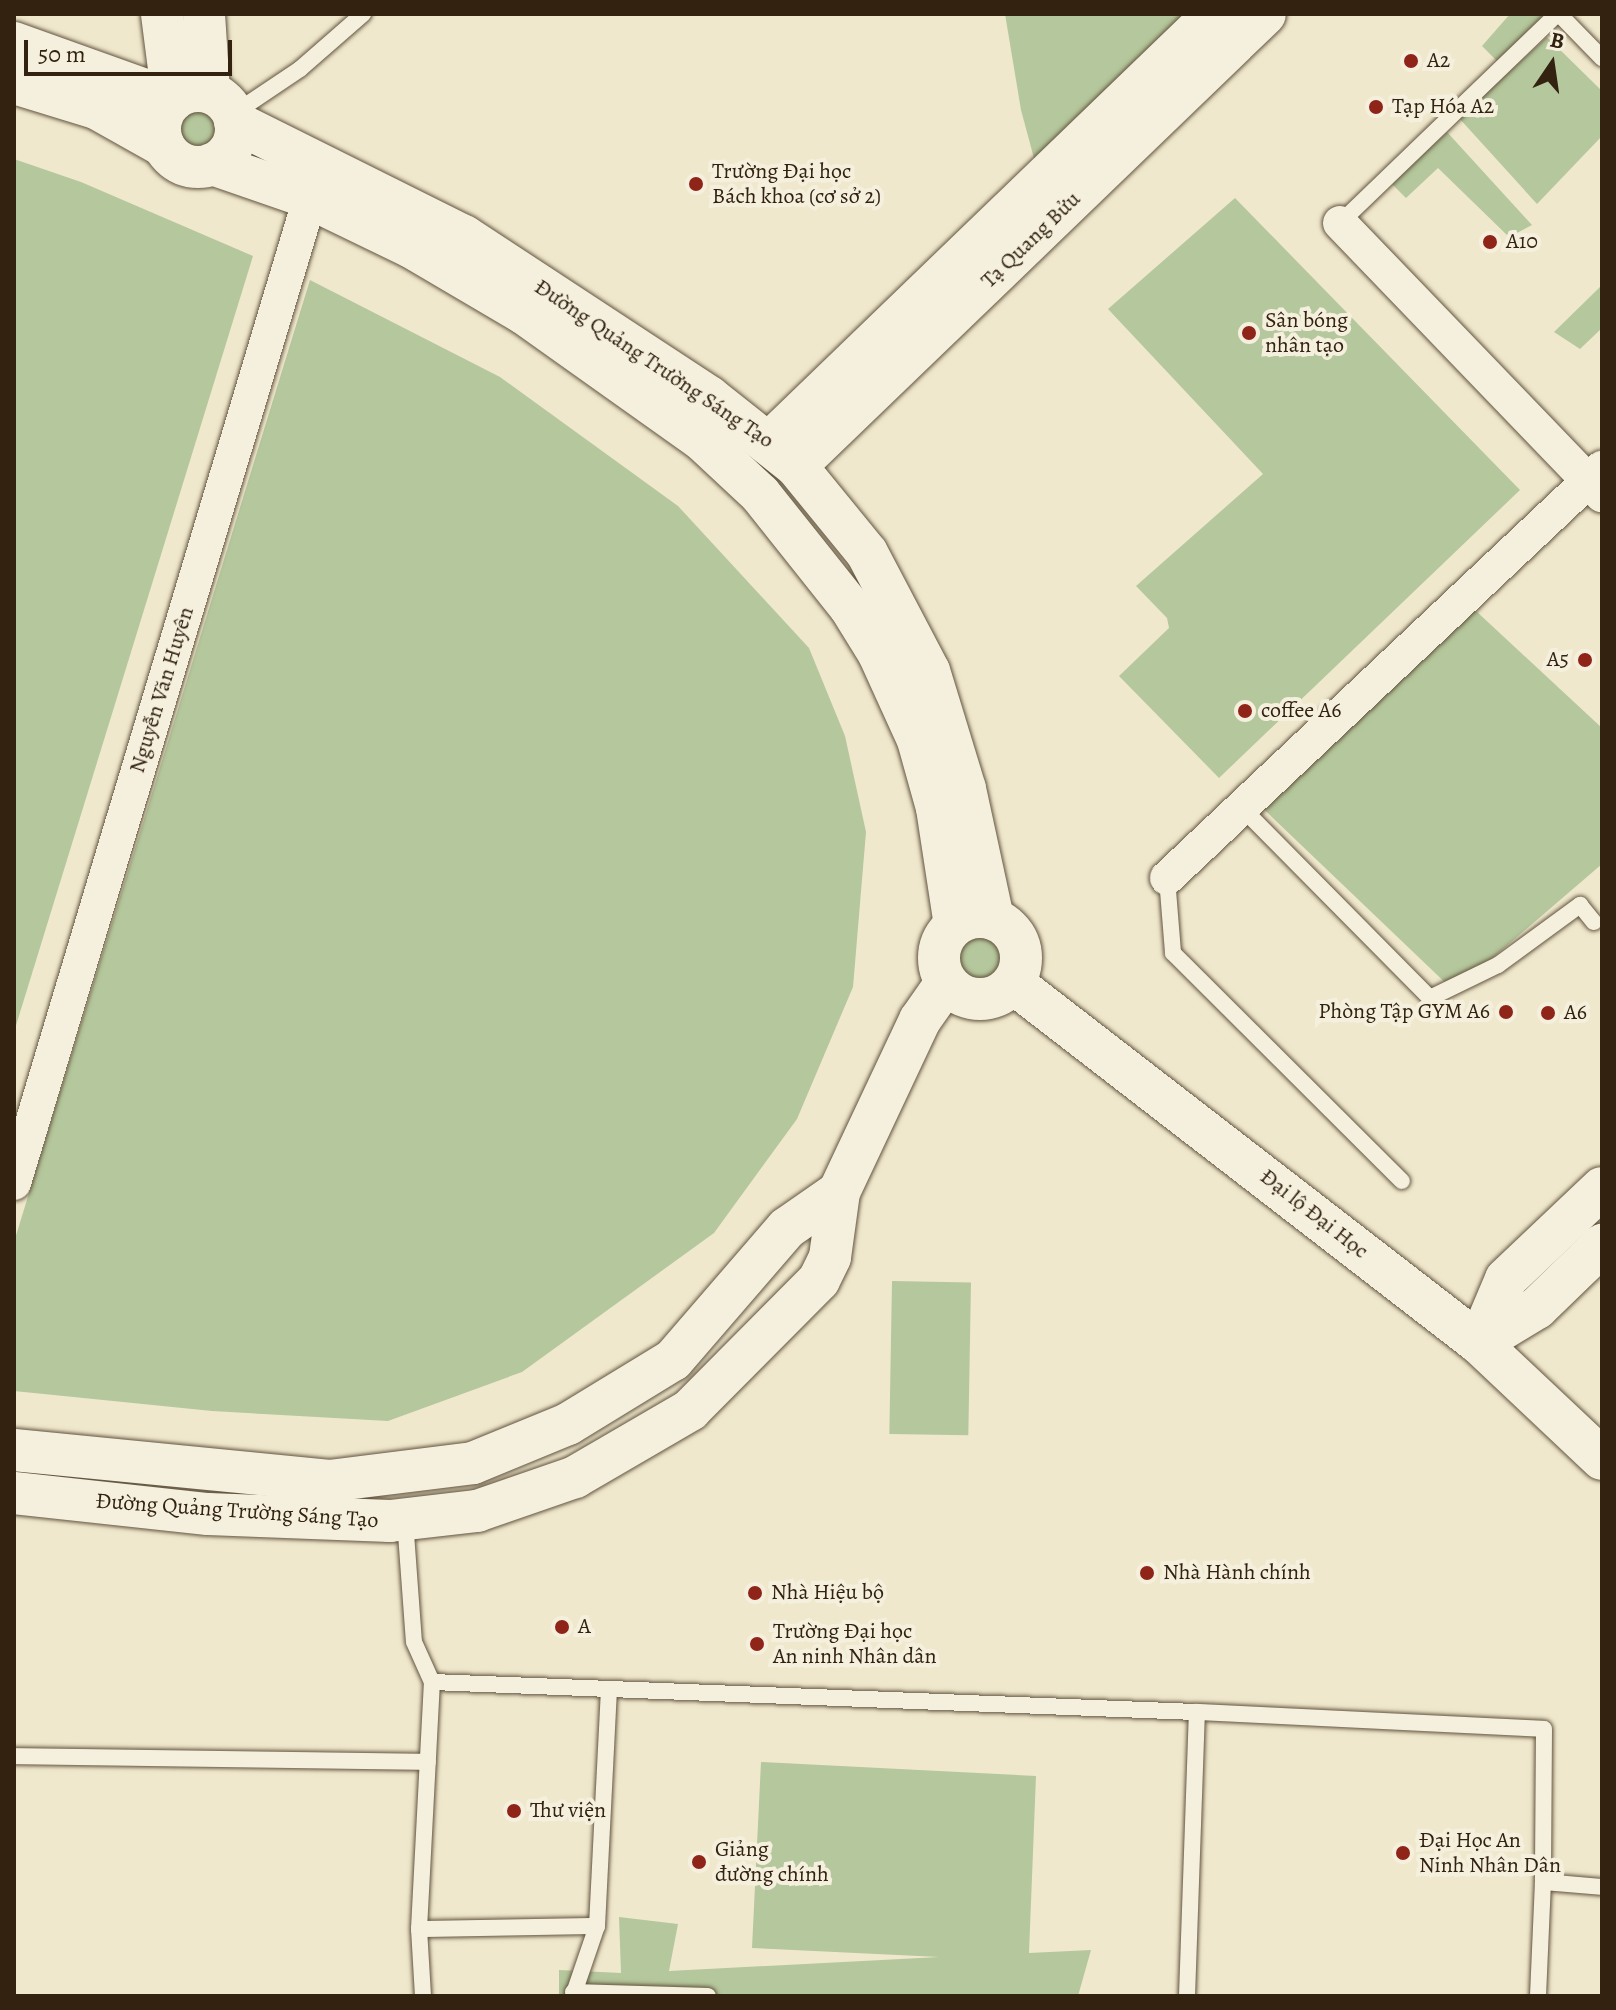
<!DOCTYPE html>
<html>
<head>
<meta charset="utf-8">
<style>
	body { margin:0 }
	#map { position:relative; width:1616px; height:2010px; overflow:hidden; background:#f0e8cd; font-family:Alegreya,serif }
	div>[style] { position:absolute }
	.green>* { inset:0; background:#b5c79c; transform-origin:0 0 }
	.round { border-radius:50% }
	.roads { filter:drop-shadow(0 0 2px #62543e) drop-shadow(0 0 2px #62543e) }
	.service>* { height:16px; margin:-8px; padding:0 8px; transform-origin:8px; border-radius:8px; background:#f5f0de }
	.minor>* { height:34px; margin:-17px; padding:0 17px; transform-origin:17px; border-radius:17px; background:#f5f0de }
	.tertiary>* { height:42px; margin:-21px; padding:0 21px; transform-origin:21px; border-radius:21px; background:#f5f0de }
	.tertiary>.ring { margin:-21px; padding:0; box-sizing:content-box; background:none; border:42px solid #f5f0de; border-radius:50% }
	.dots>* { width:22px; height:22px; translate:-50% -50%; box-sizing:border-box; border:4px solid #f5f0de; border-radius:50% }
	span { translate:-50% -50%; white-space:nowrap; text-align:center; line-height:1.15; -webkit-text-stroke:8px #f5f0de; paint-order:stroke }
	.poi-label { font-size:22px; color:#32220f }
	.left { translate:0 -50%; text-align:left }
	.right { translate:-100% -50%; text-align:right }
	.street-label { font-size:22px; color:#32220f }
	.frame { position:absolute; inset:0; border:16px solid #32220f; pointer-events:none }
	.north { position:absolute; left:1512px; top:24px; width:80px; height:80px; -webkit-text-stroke:6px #f5f0de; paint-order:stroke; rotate:13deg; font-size:22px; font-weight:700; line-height:32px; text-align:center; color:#32220f }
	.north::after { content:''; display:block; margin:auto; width:28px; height:36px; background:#32220f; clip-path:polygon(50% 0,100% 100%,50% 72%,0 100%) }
	.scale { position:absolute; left:24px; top:40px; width:208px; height:36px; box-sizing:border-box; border:4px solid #32220f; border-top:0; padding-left:10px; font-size:24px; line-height:28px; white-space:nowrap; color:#32220f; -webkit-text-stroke:6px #f5f0de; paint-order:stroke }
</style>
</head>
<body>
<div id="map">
	<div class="green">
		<div style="clip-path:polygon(1005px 14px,1186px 14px,1042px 188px,1021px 110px)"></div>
		<div style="clip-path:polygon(1510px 14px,1547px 14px,1498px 62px,1482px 46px)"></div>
		<div style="clip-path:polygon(1547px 37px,1602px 91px,1602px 136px,1537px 204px,1459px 118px)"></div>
		<div class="round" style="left:169px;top:101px;width:58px;height:58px"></div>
		<div style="clip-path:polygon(1447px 132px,1532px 225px,1509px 237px,1438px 168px,1406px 198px,1391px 183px)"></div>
		<div style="clip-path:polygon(14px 159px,81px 182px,253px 256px,14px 1032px)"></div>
		<div style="clip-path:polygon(1235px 198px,1520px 490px,1219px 778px,1119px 676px,1169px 628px,1167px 618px,1136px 586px,1263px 474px,1108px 309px)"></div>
		<div style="clip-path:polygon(310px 280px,500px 377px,678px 506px,809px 648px,845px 736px,866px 832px,853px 987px,797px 1119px,714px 1233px,522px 1372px,388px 1421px,212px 1411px,14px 1391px,14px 1242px)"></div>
		<div style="clip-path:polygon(1602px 285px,1602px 328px,1580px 349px,1554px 332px)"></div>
		<div style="clip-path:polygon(1461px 597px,1602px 728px,1602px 864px,1454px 991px,1252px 798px)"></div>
		<div class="round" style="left:950px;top:929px;width:60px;height:60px"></div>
		<div style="left:892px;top:1281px;width:79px;height:153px;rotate:1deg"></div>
		<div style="clip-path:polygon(761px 1762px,1036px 1776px,1029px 1953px,1091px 1950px,1078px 1996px,559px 1996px,559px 1970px,621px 1973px,619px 1917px,678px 1924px,669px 1971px,939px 1957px,752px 1948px)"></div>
	</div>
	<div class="roads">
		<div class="service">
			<div style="left:1559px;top:14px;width:62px;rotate:45.7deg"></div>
			<div style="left:233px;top:114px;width:81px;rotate:-33.9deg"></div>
			<div style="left:300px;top:69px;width:84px;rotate:-41.1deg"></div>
			<div style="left:1340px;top:223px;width:301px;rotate:-43.9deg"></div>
			<div style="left:1242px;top:808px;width:267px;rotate:45.3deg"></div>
			<div style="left:1430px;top:998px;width:76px;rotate:-25.9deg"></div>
			<div style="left:1498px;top:965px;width:102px;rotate:-36.2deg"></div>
			<div style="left:1580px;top:905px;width:22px;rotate:51deg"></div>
			<div style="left:1167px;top:878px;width:75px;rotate:85.4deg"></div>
			<div style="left:1173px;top:953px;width:323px;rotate:44.9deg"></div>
			<div style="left:405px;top:1520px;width:122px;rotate:85.8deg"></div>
			<div style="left:414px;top:1642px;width:44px;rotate:65.8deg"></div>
			<div style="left:14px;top:1756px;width:414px;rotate:0.8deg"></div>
			<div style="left:419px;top:1929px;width:178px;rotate:-1deg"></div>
			<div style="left:597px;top:1926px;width:237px;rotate:-87.1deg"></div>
			<div style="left:573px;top:1992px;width:135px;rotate:1.7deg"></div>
			<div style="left:423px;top:1996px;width:67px;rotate:-93.4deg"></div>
			<div style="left:419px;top:1929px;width:247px;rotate:-87deg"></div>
			<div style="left:432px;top:1682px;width:766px;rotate:2.25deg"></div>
			<div style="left:573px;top:1996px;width:74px;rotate:-71.1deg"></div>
			<div style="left:1187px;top:1996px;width:284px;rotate:-88deg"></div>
			<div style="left:1197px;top:1712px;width:347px;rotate:2.8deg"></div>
			<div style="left:1544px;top:1729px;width:153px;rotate:90.4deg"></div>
			<div style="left:1538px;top:1996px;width:114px;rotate:-87.5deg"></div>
			<div style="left:1543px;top:1882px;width:59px;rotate:4.8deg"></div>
		</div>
		<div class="minor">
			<div style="left:1340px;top:223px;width:378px;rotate:46.1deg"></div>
			<div style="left:1167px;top:878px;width:598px;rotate:-43.31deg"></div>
			<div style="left:14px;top:1183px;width:1029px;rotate:-73.27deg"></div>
		</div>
		<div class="tertiary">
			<div style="left:162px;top:14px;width:87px;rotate:82.7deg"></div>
			<div style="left:204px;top:14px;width:78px;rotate:86.3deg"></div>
			<div style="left:14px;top:43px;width:169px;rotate:19.7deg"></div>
			<div style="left:14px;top:83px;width:86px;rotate:17deg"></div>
			<div style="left:96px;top:108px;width:78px;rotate:29.2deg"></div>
			<div class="ring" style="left:160px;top:91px;width:34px;height:34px"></div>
			<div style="left:235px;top:122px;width:256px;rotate:26.5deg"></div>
			<div style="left:464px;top:236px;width:293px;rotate:33.3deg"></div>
			<div style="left:709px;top:397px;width:111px;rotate:38.4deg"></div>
			<div style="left:796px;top:466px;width:112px;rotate:50.8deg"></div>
			<div style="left:867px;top:553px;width:133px;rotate:62.3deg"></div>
			<div style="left:929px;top:671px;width:123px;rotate:73deg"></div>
			<div style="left:965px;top:789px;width:133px;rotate:77.8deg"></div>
			<div style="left:212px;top:164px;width:104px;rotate:19.1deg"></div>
			<div style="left:310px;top:198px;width:112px;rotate:25.9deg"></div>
			<div style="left:411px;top:247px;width:132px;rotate:30.4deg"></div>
			<div style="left:525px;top:314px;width:216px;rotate:35.4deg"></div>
			<div style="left:701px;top:439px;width:81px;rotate:43deg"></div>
			<div style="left:760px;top:494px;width:144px;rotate:51.5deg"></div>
			<div style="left:850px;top:607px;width:55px;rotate:58.3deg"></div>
			<div style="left:879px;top:654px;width:94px;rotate:65.6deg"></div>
			<div style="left:918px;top:740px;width:71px;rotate:74.4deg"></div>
			<div style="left:937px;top:808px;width:118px;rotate:81.3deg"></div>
			<div style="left:771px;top:441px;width:615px;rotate:-43.95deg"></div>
			<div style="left:796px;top:466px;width:651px;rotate:-43.94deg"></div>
			<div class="ring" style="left:939px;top:917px;width:40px;height:40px"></div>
			<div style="left:1013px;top:983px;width:589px;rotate:37.69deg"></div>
			<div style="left:1479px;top:1343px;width:169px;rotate:43.3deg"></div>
			<div style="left:1479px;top:1343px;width:69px;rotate:-67.1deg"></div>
			<div style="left:1506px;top:1279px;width:132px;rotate:-43.5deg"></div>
			<div style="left:1479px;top:1343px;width:68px;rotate:-31.1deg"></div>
			<div style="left:1537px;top:1308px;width:91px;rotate:-44.1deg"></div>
			<div style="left:14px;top:1450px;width:317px;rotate:5.6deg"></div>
			<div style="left:329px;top:1481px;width:145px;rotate:-7.1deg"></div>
			<div style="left:473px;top:1463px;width:103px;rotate:-22.3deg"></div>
			<div style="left:568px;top:1424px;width:123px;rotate:-31.4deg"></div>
			<div style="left:673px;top:1360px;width:174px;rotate:-49.2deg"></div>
			<div style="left:787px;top:1228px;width:63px;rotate:-34.7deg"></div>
			<div style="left:14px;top:1493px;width:195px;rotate:6.2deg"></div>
			<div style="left:208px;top:1514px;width:182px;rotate:2.2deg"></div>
			<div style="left:390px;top:1521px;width:88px;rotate:-6.6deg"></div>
			<div style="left:477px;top:1511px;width:104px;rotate:-19.1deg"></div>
			<div style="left:575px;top:1477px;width:133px;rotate:-30.2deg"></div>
			<div style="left:690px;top:1410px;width:183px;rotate:-45.2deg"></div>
			<div style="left:819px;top:1280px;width:25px;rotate:-64deg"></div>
			<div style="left:830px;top:1257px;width:66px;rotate:-82.1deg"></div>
			<div style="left:839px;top:1192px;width:190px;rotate:-64.8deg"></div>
			<div style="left:920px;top:1020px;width:45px;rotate:-54.9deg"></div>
		</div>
	</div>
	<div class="dots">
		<div style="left:1411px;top:61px;background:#8f2418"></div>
		<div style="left:1376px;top:107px;background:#8f2418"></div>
		<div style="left:696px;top:184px;background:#8f2418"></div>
		<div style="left:1490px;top:242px;background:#8f2418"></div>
		<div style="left:1249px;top:333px;background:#8f2418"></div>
		<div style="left:1585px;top:660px;background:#8f2418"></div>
		<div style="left:1245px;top:711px;background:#8f2418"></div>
		<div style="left:1506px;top:1012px;background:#8f2418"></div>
		<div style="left:1548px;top:1013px;background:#8f2418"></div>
		<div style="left:1147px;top:1573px;background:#8f2418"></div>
		<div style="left:755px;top:1593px;background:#8f2418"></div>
		<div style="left:562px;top:1627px;background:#8f2418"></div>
		<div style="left:757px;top:1644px;background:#8f2418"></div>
		<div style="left:514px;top:1811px;background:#8f2418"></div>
		<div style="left:1403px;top:1853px;background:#8f2418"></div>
		<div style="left:699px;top:1862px;background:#8f2418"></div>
	</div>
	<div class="poi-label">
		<span class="left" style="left:1427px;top:61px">A2</span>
		<span class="left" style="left:1392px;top:107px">Tạp Hóa A2</span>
		<span class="left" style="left:712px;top:184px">Trường Đại học<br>Bách khoa (cơ sở 2)</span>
		<span class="left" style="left:1506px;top:242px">A10</span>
		<span class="left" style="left:1265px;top:333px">Sân bóng<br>nhân tạo</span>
		<span class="right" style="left:1569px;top:660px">A5</span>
		<span class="left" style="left:1261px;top:711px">coffee A6</span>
		<span class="right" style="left:1490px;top:1012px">Phòng Tập GYM A6</span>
		<span class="left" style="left:1564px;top:1013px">A6</span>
		<span class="left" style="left:1163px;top:1573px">Nhà Hành chính</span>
		<span class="left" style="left:771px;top:1593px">Nhà Hiệu bộ</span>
		<span class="left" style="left:578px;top:1627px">A</span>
		<span class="left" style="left:773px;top:1644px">Trường Đại học<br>An ninh Nhân dân</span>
		<span class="left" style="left:530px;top:1811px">Thư viện</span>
		<span class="left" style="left:1419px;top:1853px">Đại Học An<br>Ninh Nhân Dân</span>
		<span class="left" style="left:715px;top:1862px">Giảng<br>đường chính</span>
	</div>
	<div class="street-label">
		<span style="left:1031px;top:240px;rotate:-44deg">Tạ Quang Bửu</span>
		<span style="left:654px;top:364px;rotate:34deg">Đường Quảng Trường Sáng Tạo</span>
		<span style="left:162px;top:690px;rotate:-73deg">Nguyễn Văn Huyên</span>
		<span style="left:1314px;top:1214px;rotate:38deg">Đại lộ Đại Học</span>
		<span style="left:237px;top:1511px;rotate:4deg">Đường Quảng Trường Sáng Tạo</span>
	</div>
	<div class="frame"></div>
	<div class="north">B</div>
	<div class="scale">50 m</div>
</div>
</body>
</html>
